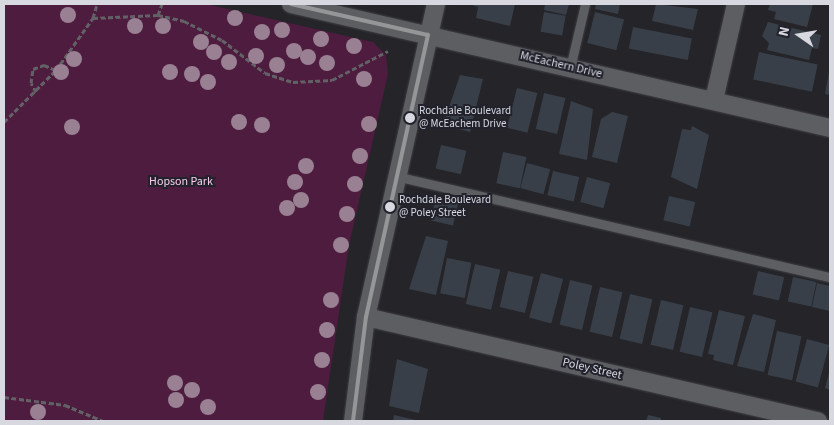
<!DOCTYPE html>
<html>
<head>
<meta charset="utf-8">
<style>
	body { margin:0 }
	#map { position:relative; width:834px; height:425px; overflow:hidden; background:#242429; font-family:"Source Sans 3",sans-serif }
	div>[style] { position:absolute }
	.green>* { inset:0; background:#4d1c3f }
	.building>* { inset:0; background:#393f48; transform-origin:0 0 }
	.path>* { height:3px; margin-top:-1.5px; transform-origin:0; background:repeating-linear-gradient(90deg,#626266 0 5px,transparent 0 7.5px) }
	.roads { filter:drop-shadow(0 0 1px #3e3f43) drop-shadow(0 0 1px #3e3f43) }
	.lane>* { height:9px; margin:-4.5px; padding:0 4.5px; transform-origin:4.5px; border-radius:4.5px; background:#5d5e62 }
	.street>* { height:18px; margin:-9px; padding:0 9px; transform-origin:9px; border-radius:9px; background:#5d5e62 }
	.bus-1>* { height:4px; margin:-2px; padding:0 2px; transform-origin:2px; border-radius:2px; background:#959698 }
	.trees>* { width:16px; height:16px; margin:-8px; border-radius:50%; background:#998092 }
	.dots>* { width:14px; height:14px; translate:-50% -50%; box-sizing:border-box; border:2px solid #21222c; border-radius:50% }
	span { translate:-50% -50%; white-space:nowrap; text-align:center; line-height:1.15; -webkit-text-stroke:4px #21222c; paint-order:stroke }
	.bus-label { font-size:11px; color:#d8d9e0 }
	.left { translate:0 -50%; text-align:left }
	.street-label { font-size:12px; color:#d8d9e0 }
	.park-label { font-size:12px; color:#f8cbe8 }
	.frame { position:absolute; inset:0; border:5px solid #d8d9e0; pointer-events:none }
	.north { position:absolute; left:774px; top:10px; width:50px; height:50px; -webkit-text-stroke:4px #21222c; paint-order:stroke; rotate:283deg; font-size:14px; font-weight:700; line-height:20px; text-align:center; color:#d8d9e0 }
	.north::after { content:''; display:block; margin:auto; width:18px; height:22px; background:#d8d9e0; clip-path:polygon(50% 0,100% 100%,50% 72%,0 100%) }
</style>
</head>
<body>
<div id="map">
	<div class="green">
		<div style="clip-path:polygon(4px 4px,206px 4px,373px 42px,386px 55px,388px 74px,349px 245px,323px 421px,4px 421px)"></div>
	</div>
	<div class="building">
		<div style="clip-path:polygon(469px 4px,515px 4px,510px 26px,476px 18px,478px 7px)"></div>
		<div style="clip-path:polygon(545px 4px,569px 4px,566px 15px,544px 10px)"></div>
		<div style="clip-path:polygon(596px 4px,620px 4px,618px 14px,595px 9px)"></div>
		<div style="clip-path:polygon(656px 4px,698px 9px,693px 30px,652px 21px)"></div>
		<div style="clip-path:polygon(770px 4px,813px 4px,807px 27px,774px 19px,776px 12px,768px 10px)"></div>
		<div style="left:544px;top:12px;width:22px;height:20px;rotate:10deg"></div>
		<div style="left:595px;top:12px;width:30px;height:32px;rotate:14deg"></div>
		<div style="clip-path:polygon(768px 22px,821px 35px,818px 49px,812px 48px,809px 60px,767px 50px,769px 43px,762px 36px)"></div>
		<div style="left:633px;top:27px;width:60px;height:22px;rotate:11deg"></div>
		<div style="left:759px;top:52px;width:60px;height:28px;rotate:12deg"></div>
		<div style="clip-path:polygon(829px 72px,830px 72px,830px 95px,825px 94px)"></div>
		<div style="clip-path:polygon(460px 75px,483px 79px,470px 132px,443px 125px)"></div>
		<div style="left:517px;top:88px;width:21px;height:41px;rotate:14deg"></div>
		<div style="left:544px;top:93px;width:22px;height:37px;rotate:13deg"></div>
		<div style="clip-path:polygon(571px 101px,593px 109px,587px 160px,559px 154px)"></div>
		<div style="clip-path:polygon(612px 112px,628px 116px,617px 163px,592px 157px,601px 119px)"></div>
		<div style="clip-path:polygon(692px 126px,709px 135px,697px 189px,671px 177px,682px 129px,691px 130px)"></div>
		<div style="left:441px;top:145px;width:26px;height:24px;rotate:13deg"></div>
		<div style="left:503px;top:152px;width:24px;height:32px;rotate:12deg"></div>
		<div style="left:527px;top:163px;width:24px;height:26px;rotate:15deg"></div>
		<div style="left:553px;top:171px;width:27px;height:25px;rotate:13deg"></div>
		<div style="left:587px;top:177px;width:24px;height:26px;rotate:15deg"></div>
		<div style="left:669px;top:196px;width:27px;height:25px;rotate:13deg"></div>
		<div style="left:436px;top:197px;width:23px;height:24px;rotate:13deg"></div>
		<div style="clip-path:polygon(426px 236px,448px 241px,436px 295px,409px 289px)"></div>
		<div style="left:447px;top:258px;width:25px;height:36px;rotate:11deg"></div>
		<div style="left:475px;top:264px;width:26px;height:41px;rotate:13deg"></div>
		<div style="left:508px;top:271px;width:26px;height:37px;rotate:13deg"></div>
		<div style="left:758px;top:271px;width:27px;height:24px;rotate:13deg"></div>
		<div style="left:541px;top:273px;width:23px;height:46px;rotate:15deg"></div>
		<div style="left:793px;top:277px;width:24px;height:25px;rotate:12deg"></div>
		<div style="left:570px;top:280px;width:23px;height:46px;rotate:13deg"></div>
		<div style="clip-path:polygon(817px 283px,830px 286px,830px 311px,812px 307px)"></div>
		<div style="left:600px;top:287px;width:23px;height:46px;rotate:13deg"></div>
		<div style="left:630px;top:294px;width:23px;height:46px;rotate:13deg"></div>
		<div style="left:661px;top:300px;width:23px;height:46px;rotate:13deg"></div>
		<div style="left:690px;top:307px;width:23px;height:46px;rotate:13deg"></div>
		<div style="clip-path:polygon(719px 310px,745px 316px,733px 365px,713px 360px,714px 355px,708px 354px)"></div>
		<div style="clip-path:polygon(753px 314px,776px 320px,764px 372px,737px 366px)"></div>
		<div style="left:777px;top:331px;width:25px;height:45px;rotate:12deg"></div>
		<div style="left:807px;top:339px;width:23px;height:44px;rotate:15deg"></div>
		<div style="clip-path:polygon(397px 359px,428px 369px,419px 413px,389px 406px)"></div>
		<div style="clip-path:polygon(830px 369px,830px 390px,825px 388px)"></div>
		<div style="clip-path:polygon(394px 415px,416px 420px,416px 421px,393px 421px)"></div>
		<div style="clip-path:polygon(648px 415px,661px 418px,661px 421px,646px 421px)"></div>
	</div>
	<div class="path">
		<div style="left:158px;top:15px;width:12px;rotate:-70deg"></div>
		<div style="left:93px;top:18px;width:65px;rotate:-2.6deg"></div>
		<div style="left:158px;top:15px;width:27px;rotate:13deg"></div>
		<div style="left:184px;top:21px;width:42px;rotate:26.6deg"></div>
		<div style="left:222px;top:40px;width:54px;rotate:37.5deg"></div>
		<div style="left:265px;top:73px;width:29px;rotate:18deg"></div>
		<div style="left:293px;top:82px;width:39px;rotate:-3deg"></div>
		<div style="left:332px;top:80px;width:63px;rotate:-27.4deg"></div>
		<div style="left:36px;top:92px;width:10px;rotate:-119deg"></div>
		<div style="left:31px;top:83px;width:14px;rotate:-82deg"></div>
		<div style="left:33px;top:69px;width:12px;rotate:-20deg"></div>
		<div style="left:44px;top:65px;width:13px;rotate:23deg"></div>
		<div style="left:4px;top:122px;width:74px;rotate:-45deg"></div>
		<div style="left:56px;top:70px;width:64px;rotate:-54.6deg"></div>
		<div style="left:93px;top:18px;width:15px;rotate:-74deg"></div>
		<div style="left:4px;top:397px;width:62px;rotate:7.5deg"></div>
		<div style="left:65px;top:405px;width:41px;rotate:22.8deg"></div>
	</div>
	<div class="roads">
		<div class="lane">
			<div style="left:570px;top:68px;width:66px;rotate:-76.8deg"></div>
			<div style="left:395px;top:176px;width:447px;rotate:13.1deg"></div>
		</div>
		<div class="street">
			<div style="left:291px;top:4px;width:553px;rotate:12.96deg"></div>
			<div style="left:714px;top:100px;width:98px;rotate:-77.1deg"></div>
			<div style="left:366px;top:317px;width:464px;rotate:13deg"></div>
			<div style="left:353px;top:421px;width:105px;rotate:-82.9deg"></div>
			<div style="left:366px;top:317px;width:321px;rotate:-77.4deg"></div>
		</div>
	</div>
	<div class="bus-1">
		<div style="left:291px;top:4px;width:140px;rotate:12.8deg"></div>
		<div style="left:353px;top:421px;width:105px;rotate:-82.9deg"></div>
		<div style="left:366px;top:317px;width:289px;rotate:-77.6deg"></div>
	</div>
	<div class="trees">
		<div style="left:68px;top:15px"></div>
		<div style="left:235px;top:18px"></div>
		<div style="left:135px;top:26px"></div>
		<div style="left:163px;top:26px"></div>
		<div style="left:282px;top:30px"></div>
		<div style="left:262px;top:32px"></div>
		<div style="left:321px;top:39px"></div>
		<div style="left:201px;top:42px"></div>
		<div style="left:354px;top:46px"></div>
		<div style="left:294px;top:51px"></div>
		<div style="left:214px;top:52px"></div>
		<div style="left:256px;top:56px"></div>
		<div style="left:308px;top:57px"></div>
		<div style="left:74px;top:59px"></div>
		<div style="left:229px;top:62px"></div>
		<div style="left:327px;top:63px"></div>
		<div style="left:277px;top:65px"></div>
		<div style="left:61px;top:72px"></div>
		<div style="left:170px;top:72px"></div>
		<div style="left:192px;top:74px"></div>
		<div style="left:364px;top:79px"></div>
		<div style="left:208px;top:82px"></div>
		<div style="left:239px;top:122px"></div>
		<div style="left:369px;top:124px"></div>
		<div style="left:262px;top:125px"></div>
		<div style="left:72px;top:127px"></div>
		<div style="left:360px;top:156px"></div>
		<div style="left:306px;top:166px"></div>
		<div style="left:295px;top:182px"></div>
		<div style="left:355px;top:184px"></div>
		<div style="left:301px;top:200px"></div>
		<div style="left:287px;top:208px"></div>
		<div style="left:347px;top:214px"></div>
		<div style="left:341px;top:245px"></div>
		<div style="left:331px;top:300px"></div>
		<div style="left:327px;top:330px"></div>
		<div style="left:322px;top:360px"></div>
		<div style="left:175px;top:383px"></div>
		<div style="left:192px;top:390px"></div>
		<div style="left:318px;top:392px"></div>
		<div style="left:176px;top:400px"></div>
		<div style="left:208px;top:407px"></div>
		<div style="left:38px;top:412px"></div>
	</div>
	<div class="dots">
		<div style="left:410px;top:118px;background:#d8d9e0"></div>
		<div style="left:390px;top:207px;background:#d8d9e0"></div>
	</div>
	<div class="bus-label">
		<span class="left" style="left:419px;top:118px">Rochdale Boulevard<br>@ McEachem Drive</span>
		<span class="left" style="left:399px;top:207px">Rochdale Boulevard<br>@ Poley Street</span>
	</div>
	<div class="street-label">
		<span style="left:561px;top:65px;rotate:13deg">McEachern Drive</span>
		<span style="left:592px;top:369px;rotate:13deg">Poley Street</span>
	</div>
	<div class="park-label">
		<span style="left:181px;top:182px">Hopson Park</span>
	</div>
	<div class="frame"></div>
	<div class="north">N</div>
</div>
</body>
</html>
